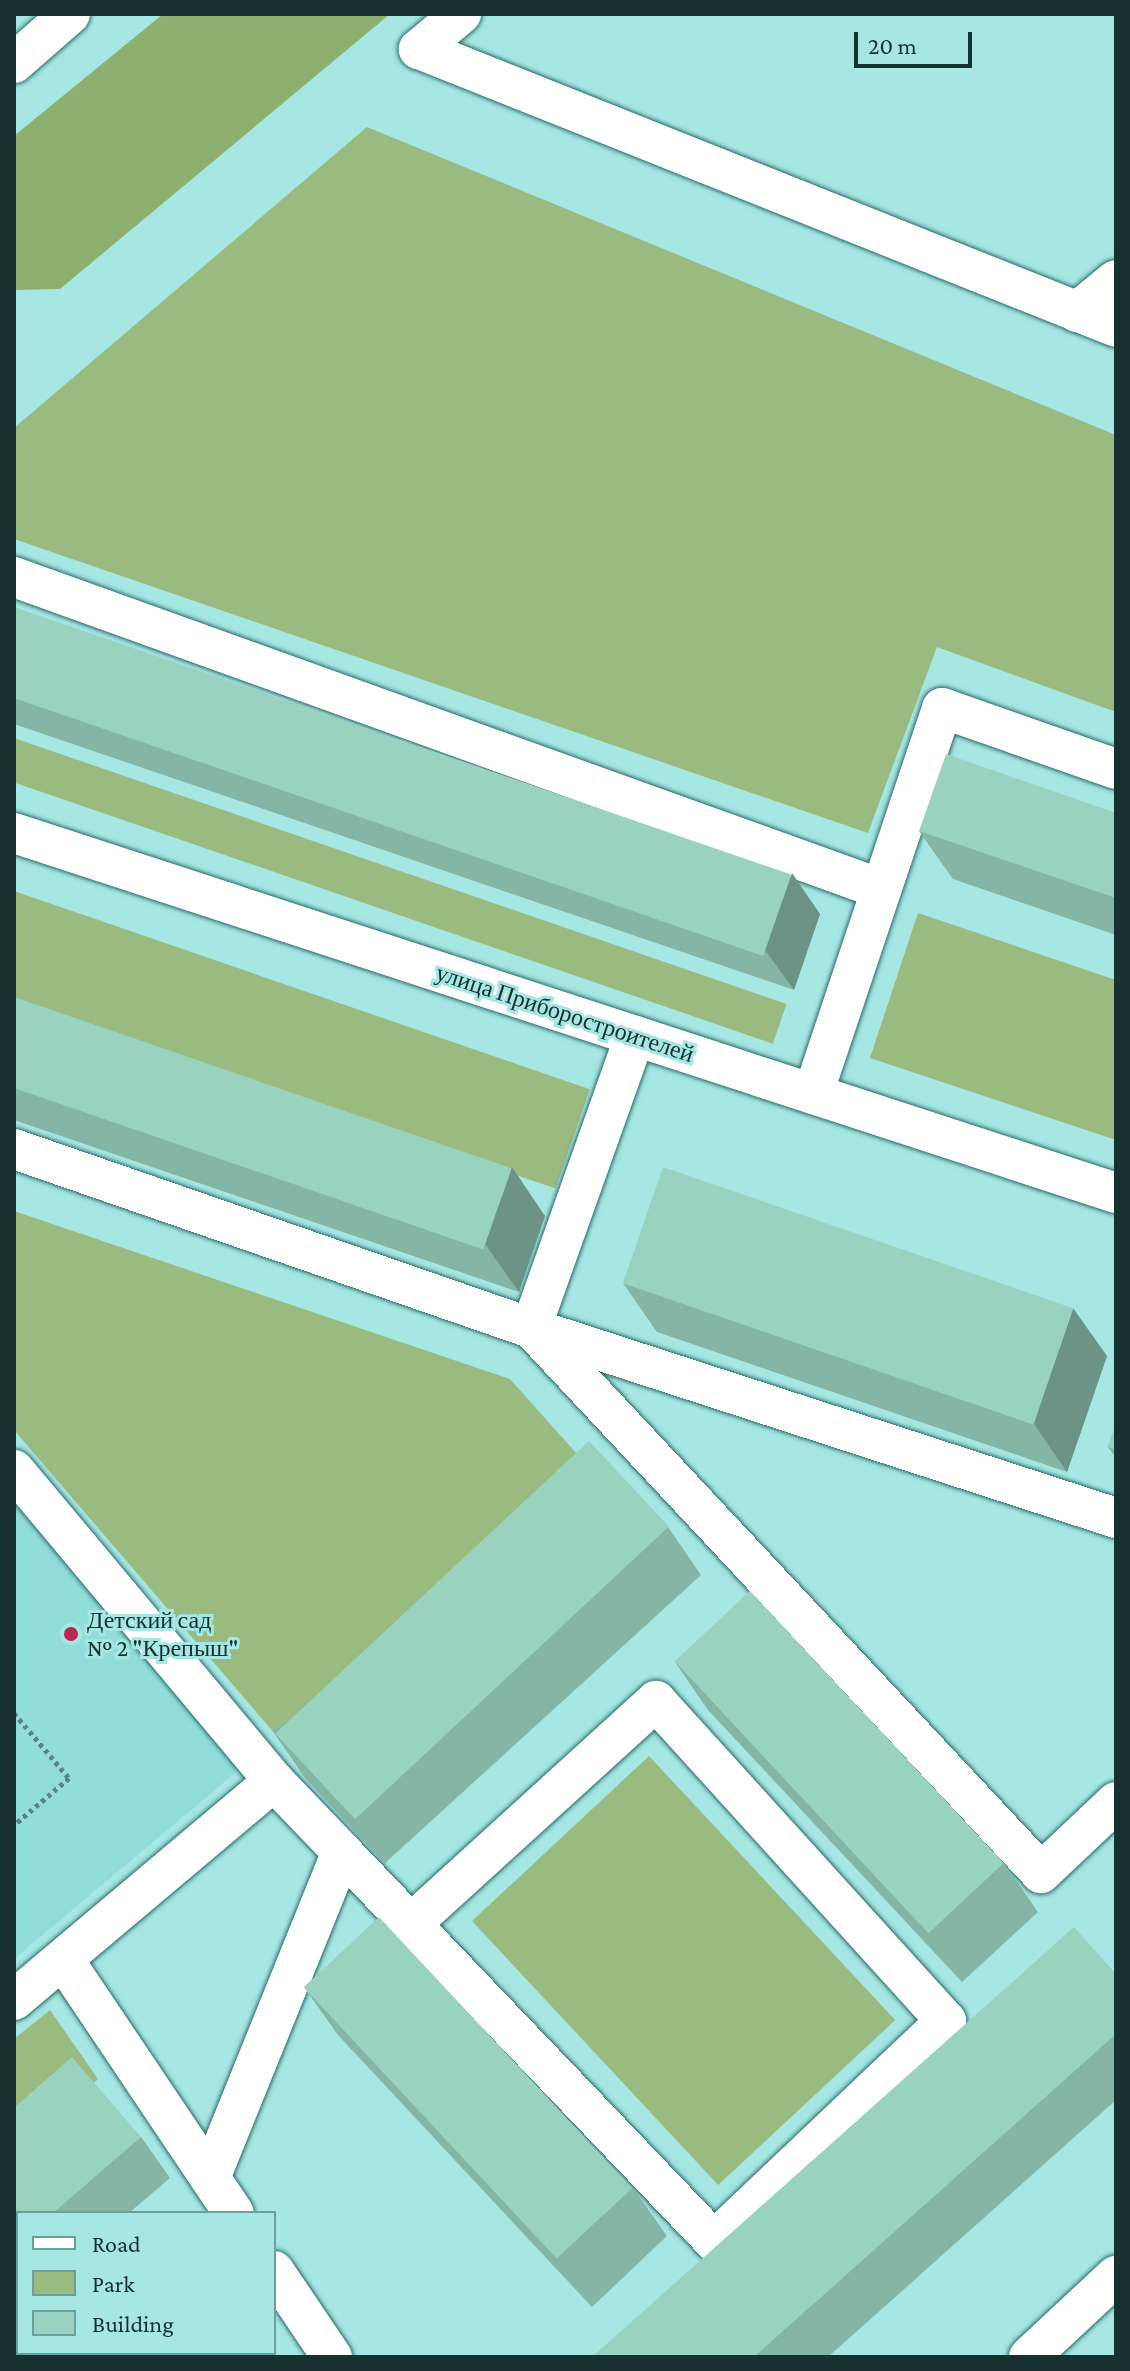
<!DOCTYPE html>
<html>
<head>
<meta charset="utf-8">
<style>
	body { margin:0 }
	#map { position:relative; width:1130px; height:2371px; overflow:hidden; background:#a6e7e4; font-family:"Crimson Pro",serif }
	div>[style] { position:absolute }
	.built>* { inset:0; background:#91ddda }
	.green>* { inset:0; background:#9abb7f; transform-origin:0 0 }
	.forest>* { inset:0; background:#8db070 }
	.path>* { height:5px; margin-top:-2.5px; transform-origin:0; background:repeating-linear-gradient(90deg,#588583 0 4px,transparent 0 8px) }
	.roads { filter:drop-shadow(0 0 2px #286a68) drop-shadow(0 0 2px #286a68) }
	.minor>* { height:40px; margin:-20px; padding:0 20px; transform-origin:20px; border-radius:20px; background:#fff }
	.wall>* { inset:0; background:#84b5a5 }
	.shaded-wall>* { inset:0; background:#6b9486 }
	.building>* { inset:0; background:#99d3c0; transform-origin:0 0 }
	.dots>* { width:22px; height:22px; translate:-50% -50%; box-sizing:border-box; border:4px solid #a6e7e4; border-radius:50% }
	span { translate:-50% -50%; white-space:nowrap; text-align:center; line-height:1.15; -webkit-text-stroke:6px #a6e7e4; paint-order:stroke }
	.street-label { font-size:24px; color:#163130 }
	.poi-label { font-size:24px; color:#163130 }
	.left { translate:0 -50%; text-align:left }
	.frame { position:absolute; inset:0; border:16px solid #163130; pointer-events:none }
	.legend { position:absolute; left:16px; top:2211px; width:260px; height:144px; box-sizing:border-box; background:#a6e7e4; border:2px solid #6c9e9c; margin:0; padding:10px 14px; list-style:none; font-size:24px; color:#163130 }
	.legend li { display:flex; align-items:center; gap:16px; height:40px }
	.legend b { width:40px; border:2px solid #6c9e9c }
	.scale { position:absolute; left:854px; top:32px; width:118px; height:36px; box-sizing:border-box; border:4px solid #163130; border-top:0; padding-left:10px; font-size:24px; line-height:28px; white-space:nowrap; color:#163130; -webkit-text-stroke:6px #a6e7e4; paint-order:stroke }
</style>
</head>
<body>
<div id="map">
	<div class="built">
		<div style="clip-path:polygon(14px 1500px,241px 1768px,14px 1959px)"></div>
	</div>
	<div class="green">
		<div style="clip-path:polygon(367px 127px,1116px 435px,1116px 712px,937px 647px,868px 833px,14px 539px,14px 428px)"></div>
		<div style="left:14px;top:738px;width:817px;height:42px;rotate:19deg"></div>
		<div style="left:14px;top:891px;width:609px;height:105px;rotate:19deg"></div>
		<div style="clip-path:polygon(918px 913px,1116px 980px,1116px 1140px,870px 1058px)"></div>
		<div style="clip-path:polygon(14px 1211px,510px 1379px,594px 1473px,288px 1749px,14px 1430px)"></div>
		<div style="left:649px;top:1756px;width:361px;height:242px;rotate:47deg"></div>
		<div style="clip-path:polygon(50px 2010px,98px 2079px,14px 2152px,14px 2039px)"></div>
		<div style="clip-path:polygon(50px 2353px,163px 2353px,46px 2357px)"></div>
	</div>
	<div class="forest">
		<div style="clip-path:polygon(163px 14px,390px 14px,60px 289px,14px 290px,14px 136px)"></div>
	</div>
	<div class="path">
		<div style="left:14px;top:1713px;width:85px;rotate:49.8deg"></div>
		<div style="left:69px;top:1778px;width:72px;rotate:139.5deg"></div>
	</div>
	<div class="roads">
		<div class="minor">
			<div style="left:461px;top:14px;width:55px;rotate:140.2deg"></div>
			<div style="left:419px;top:49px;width:750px;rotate:21.74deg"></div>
			<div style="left:14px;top:63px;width:74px;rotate:-41.2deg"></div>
			<div style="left:1077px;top:312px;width:50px;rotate:-39.4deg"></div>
			<div style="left:14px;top:577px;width:921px;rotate:19.79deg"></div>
			<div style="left:14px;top:833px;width:1159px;rotate:18.09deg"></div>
			<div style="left:813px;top:1094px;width:407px;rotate:-71.5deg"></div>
			<div style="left:942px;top:708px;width:184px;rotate:19.3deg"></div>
			<div style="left:14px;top:1149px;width:547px;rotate:19.1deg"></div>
			<div style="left:531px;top:1328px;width:615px;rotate:17.99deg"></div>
			<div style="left:531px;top:1328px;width:310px;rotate:-70.4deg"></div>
			<div style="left:534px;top:1331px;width:742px;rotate:46.91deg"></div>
			<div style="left:1041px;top:1873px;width:103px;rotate:-43.4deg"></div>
			<div style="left:14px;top:1470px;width:405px;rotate:50.1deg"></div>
			<div style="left:274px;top:1781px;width:98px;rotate:46.2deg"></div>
			<div style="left:342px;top:1852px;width:538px;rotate:46.28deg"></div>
			<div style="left:714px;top:2241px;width:320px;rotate:-43.5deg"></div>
			<div style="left:946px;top:2021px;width:432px;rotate:-132.2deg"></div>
			<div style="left:656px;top:1701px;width:331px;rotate:137.7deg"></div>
			<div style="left:63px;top:1959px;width:306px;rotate:56.1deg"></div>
			<div style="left:14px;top:2000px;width:340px;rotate:-40.1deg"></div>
			<div style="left:210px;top:2178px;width:352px;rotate:-68deg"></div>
			<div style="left:274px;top:2271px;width:104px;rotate:56deg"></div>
			<div style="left:1029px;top:2357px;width:119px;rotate:-43deg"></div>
		</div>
	</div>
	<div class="wall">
		<div style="clip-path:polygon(14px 607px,820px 914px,794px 990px,14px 724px)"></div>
		<div style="clip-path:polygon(1116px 813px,1116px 935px,953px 879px,919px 831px)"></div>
		<div style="clip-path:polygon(14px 997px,545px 1216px,519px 1292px,14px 1120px)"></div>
		<div style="clip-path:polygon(623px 1283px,1107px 1356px,1067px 1472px,657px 1332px)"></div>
		<div style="clip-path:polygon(1116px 1425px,1116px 1458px,1108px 1447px)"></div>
		<div style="clip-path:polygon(668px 1527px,701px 1575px,384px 1864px,305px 1778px,272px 1730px)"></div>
		<div style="clip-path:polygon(675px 1662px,1004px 1863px,1038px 1912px,962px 1982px,708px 1710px)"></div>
		<div style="clip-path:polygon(1116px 1974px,1116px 2100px,828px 2357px,592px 2357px)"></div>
		<div style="clip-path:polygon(304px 1987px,633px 2188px,667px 2236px,592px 2307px,338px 2035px)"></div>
		<div style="clip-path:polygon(14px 2108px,141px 2137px,170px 2178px,129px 2213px,18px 2213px,18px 2308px,14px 2312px)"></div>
	</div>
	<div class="shaded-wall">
		<div style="clip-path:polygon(792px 873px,820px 914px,794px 990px,765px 950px)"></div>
		<div style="clip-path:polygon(512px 1167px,545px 1216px,519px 1292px,485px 1244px)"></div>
		<div style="clip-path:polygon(1073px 1308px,1107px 1356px,1067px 1472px,1034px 1424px)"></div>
	</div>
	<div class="building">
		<div style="left:14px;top:607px;width:822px;height:86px;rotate:19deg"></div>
		<div style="clip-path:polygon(946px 754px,1116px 813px,1116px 898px,919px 831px)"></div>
		<div style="left:14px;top:997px;width:526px;height:86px;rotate:19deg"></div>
		<div style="left:663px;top:1167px;width:434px;height:123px;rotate:19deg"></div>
		<div style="clip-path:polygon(1116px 1425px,1116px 1450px,1108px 1447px)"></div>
		<div style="left:589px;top:1441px;width:117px;height:429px;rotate:47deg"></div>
		<div style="left:750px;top:1591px;width:372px;height:103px;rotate:47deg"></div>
		<div style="left:379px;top:1917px;width:371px;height:103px;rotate:47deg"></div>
		<div style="clip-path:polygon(1074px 1927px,1116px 1974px,1116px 2034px,754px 2357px,592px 2357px)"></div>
		<div style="clip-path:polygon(72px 2057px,141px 2137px,53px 2213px,18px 2213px,18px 2243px,14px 2247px,14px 2108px)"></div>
		<div style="left:161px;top:2353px;width:89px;height:6px"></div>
	</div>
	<div class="dots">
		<div style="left:71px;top:1634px;background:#b8274c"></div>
	</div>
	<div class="street-label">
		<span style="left:565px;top:1013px;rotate:18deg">улица Приборостроителей</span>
	</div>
	<div class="poi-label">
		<span class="left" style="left:87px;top:1634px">Детский сад<br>№ 2 "Крепыш"</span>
	</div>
	<div class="frame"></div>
	<ul class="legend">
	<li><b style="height:10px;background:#fff"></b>Road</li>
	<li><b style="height:22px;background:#9abb7f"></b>Park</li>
	<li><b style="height:22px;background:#99d3c0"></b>Building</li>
	</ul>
	<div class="scale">20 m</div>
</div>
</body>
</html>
